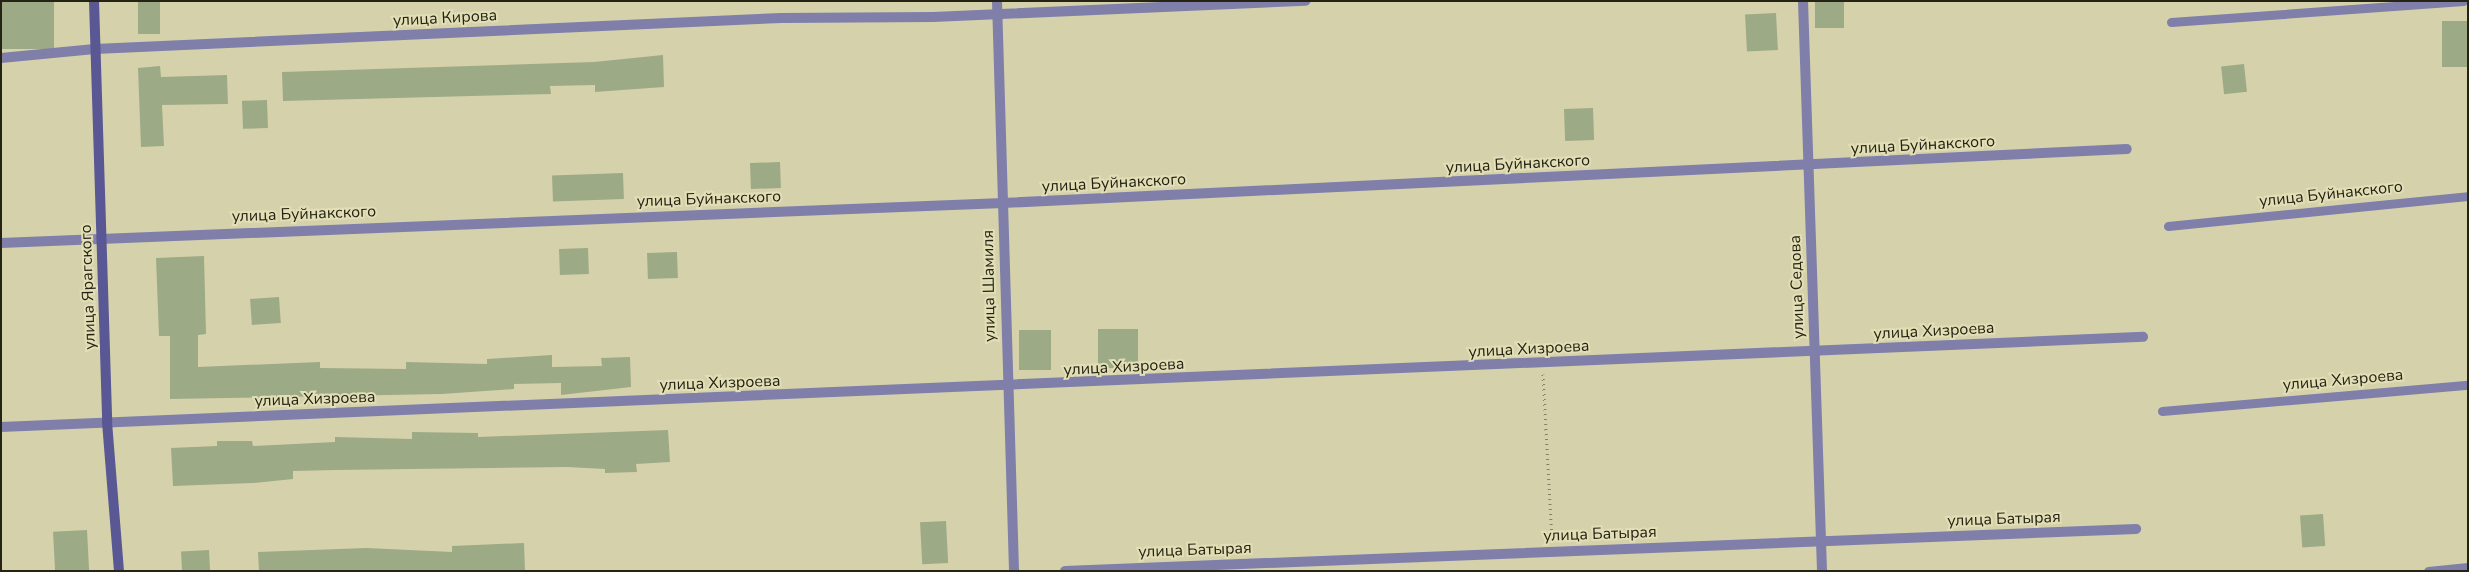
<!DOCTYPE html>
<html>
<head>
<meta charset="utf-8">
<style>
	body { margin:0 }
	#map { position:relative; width:2469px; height:572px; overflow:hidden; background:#d5d2ab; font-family:"Nunito Sans",sans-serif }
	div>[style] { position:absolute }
	.building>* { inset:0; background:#9daa86; transform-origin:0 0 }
	.path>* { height:3px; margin-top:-1.5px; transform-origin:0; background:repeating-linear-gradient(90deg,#838165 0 1px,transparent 0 5px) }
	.lane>* { height:9px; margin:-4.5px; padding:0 4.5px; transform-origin:4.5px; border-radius:4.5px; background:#7f7faa }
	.street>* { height:10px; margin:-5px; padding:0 5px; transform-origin:5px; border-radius:5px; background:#7f7faa }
	.secondary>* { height:10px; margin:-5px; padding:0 5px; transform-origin:5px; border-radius:5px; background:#5a5795 }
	span { translate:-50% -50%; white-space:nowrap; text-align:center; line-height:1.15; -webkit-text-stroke:4px #e2dfb7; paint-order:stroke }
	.street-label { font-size:16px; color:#242314 }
	.frame { position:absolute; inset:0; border:2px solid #242314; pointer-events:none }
</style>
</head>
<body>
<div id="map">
	<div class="building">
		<div style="left:1px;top:1px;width:53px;height:48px"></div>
		<div style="left:138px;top:1px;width:22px;height:33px"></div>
		<div style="left:1815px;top:1px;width:29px;height:27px"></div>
		<div style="left:1776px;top:13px;width:37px;height:31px;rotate:87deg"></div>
		<div style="left:2468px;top:21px;width:46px;height:26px;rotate:90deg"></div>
		<div style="clip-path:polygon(663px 55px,664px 87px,595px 92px,595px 85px,550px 86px,551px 94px,283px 101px,282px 72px,594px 62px)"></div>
		<div style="left:2244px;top:64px;width:28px;height:23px;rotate:84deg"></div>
		<div style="clip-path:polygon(160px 66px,161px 77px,227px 75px,228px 104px,162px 105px,164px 146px,141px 147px,138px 68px)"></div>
		<div style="left:267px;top:100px;width:28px;height:25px;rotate:88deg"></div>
		<div style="left:1593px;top:108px;width:32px;height:29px;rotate:88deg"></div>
		<div style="left:780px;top:162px;width:26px;height:30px;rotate:88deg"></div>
		<div style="left:623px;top:173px;width:26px;height:71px;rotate:88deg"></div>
		<div style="left:588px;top:248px;width:26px;height:29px;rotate:88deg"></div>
		<div style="left:677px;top:252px;width:26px;height:30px;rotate:88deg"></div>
		<div style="clip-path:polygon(204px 256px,206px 334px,198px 335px,198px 367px,320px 362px,320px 368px,406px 369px,406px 362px,487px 364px,487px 359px,552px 355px,552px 367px,602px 366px,601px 358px,630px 357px,631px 387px,561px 395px,561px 383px,514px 384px,514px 389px,442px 394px,170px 399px,170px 336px,159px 336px,156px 258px)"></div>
		<div style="left:279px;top:297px;width:26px;height:29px;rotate:86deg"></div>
		<div style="left:1098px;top:329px;width:40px;height:39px"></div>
		<div style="left:1051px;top:330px;width:40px;height:32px;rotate:90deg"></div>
		<div style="clip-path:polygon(668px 430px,670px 462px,636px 464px,637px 472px,605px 473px,605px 469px,567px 467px,335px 470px,293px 471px,293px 479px,253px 483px,173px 486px,171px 448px,217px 446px,217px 441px,252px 441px,253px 446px,335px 442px,335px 437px,412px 439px,412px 432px,478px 433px,478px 437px)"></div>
		<div style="left:2323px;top:514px;width:32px;height:23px;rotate:86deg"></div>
		<div style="left:946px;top:521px;width:42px;height:26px;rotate:87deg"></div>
		<div style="left:87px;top:530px;width:41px;height:34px;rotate:87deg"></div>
		<div style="clip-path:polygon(524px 543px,525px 571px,259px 571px,258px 552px,366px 548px,452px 552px,452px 546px)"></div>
		<div style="left:209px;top:550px;width:21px;height:28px;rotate:87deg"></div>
	</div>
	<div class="path">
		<div style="left:1543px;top:374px;width:166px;rotate:86.9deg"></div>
	</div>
	<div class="lane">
		<div style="left:2171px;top:22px;width:293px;rotate:-4.1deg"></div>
		<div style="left:2168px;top:226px;width:301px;rotate:-5.7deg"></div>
		<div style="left:2162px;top:411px;width:307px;rotate:-4.9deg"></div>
		<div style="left:2428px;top:571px;width:40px;rotate:-5.7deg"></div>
	</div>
	<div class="street">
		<div style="left:997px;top:1px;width:570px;rotate:88.29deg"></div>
		<div style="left:1803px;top:1px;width:570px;rotate:88.09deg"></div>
		<div style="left:1px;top:58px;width:94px;rotate:-5.5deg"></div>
		<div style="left:95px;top:49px;width:687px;rotate:-2.59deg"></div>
		<div style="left:781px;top:18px;width:152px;rotate:-0.4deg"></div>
		<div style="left:933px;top:17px;width:373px;rotate:-2.5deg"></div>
		<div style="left:1px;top:243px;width:1003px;rotate:-2.29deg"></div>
		<div style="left:1003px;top:203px;width:1125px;rotate:-2.75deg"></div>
		<div style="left:1px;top:427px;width:2144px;rotate:-2.41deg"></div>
		<div style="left:1065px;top:571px;width:1072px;rotate:-2.25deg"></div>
	</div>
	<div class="secondary">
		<div style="left:94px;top:1px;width:421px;rotate:88.2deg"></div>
		<div style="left:107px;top:422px;width:149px;rotate:85.4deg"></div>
	</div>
	<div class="street-label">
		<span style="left:445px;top:18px;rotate:-3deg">улица Кирова</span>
		<span style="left:1923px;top:145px;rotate:-3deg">улица Буйнакского</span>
		<span style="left:1518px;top:164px;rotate:-3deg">улица Буйнакского</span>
		<span style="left:1114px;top:183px;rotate:-3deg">улица Буйнакского</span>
		<span style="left:2331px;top:194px;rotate:-6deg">улица Буйнакского</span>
		<span style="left:709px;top:199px;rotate:-2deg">улица Буйнакского</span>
		<span style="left:304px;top:214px;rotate:-2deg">улица Буйнакского</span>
		<span style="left:989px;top:286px;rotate:-91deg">улица Шамиля</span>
		<span style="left:88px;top:287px;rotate:-92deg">улица Ярагского</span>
		<span style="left:1797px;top:287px;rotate:-92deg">улица Седова</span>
		<span style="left:1934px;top:331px;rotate:-3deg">улица Хизроева</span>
		<span style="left:1529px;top:349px;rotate:-3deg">улица Хизроева</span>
		<span style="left:1124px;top:367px;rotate:-3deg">улица Хизроева</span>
		<span style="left:2343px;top:380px;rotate:-5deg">улица Хизроева</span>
		<span style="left:720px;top:383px;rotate:-2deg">улица Хизроева</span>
		<span style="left:315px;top:399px;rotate:-2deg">улица Хизроева</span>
		<span style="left:2004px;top:519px;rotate:-2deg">улица Батырая</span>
		<span style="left:1600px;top:534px;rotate:-2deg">улица Батырая</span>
		<span style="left:1195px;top:550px;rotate:-2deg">улица Батырая</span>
	</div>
	<div class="frame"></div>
</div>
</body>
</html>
